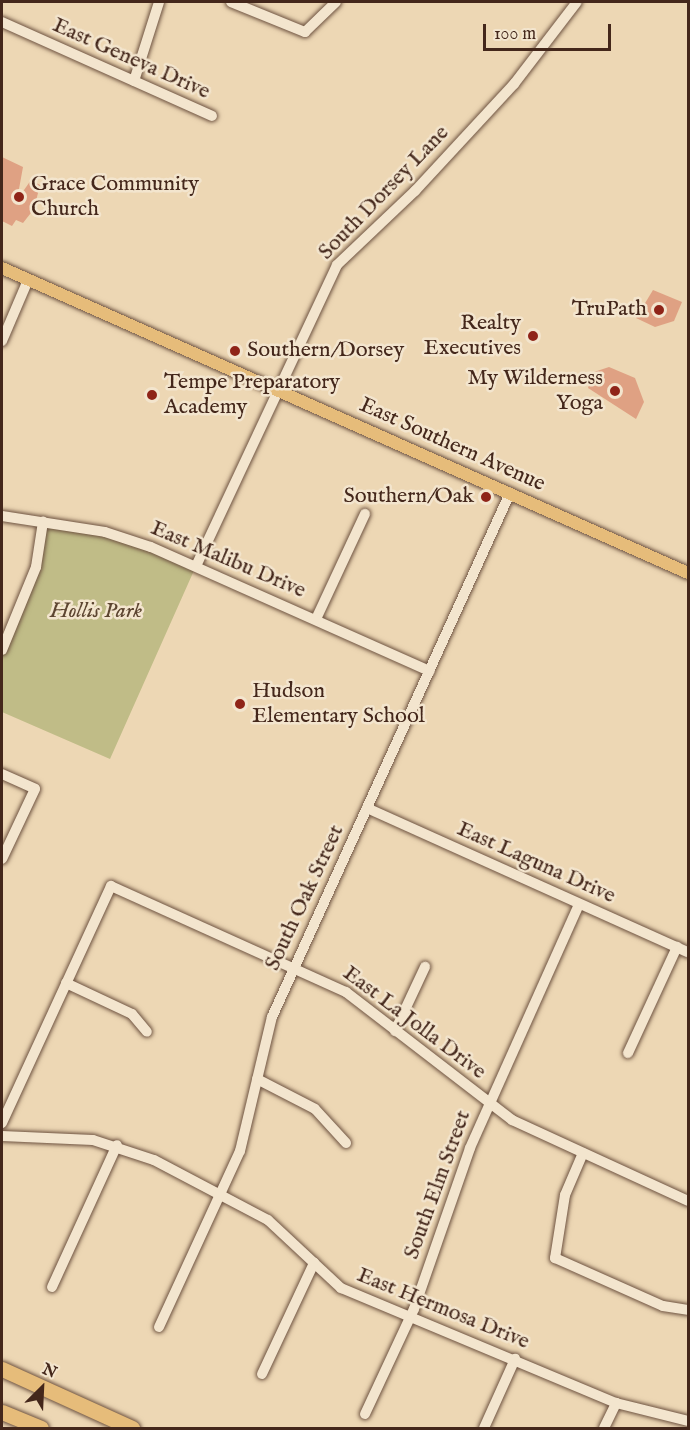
<!DOCTYPE html>
<html>
<head>
<meta charset="utf-8">
<style>
	body { margin:0 }
	#map { position:relative; width:690px; height:1430px; overflow:hidden; background:#edd7b4; font-family:"IM FELL English",serif }
	div>[style] { position:absolute }
	.green>* { inset:0; background:#c0bc87 }
	.building>* { inset:0; background:#dfa183 }
	.roads { filter:drop-shadow(0 0 2px #6e5341) drop-shadow(0 0 2px #6e5341) }
	.minor>* { height:10px; margin:-5px; padding:0 5px; transform-origin:5px; border-radius:5px; background:#f3e5ce }
	.major>* { height:12px; margin:-6px; padding:0 6px; transform-origin:6px; border-radius:6px; background:#e6bc7a }
	.highway>* { height:15px; margin:-7.5px; padding:0 7.5px; transform-origin:7.5px; border-radius:7.5px; background:#e6bc7a }
	.dots>* { width:16px; height:16px; translate:-50% -50%; box-sizing:border-box; border:3px solid #f3e5ce; border-radius:50% }
	span { translate:-50% -50%; white-space:nowrap; text-align:center; line-height:1.15; -webkit-text-stroke:5px #f3e5ce; paint-order:stroke }
	.street-label { font-size:22px; color:#44271b }
	.poi-label { font-size:22px; color:#44271b }
	.left { translate:0 -50%; text-align:left }
	.right { translate:-100% -50%; text-align:right }
	.park-label { font-size:22px; color:#5d4531; font-style:italic }
	.frame { position:absolute; inset:0; border:3px solid #44271b; pointer-events:none }
	.north { position:absolute; left:12px; top:1358px; width:60px; height:60px; -webkit-text-stroke:4px #f3e5ce; paint-order:stroke; rotate:24deg; font-size:16px; font-weight:700; line-height:24px; text-align:center; color:#44271b }
	.north::after { content:''; display:block; margin:auto; width:21px; height:27px; background:#44271b; clip-path:polygon(50% 0,100% 100%,50% 72%,0 100%) }
	.scale { position:absolute; left:483px; top:24px; width:128px; height:27px; box-sizing:border-box; border:3px solid #44271b; border-top:0; padding-left:8px; font-size:18px; line-height:21px; white-space:nowrap; color:#44271b; -webkit-text-stroke:4px #f3e5ce; paint-order:stroke }
</style>
</head>
<body>
<div id="map">
	<div class="green">
		<div style="clip-path:polygon(43px 522px,105px 532px,196px 566px,110px 759px,2px 712px,2px 650px,36px 568px)"></div>
	</div>
	<div class="building">
		<div style="clip-path:polygon(2px 157px,23px 167px,17px 200px,31px 180px,40px 185px,34px 209px,23px 223px,16px 220px,12px 226px,2px 221px)"></div>
		<div style="clip-path:polygon(653px 290px,682px 302px,674px 321px,655px 327px,636px 318px)"></div>
		<div style="clip-path:polygon(609px 367px,635px 378px,644px 402px,636px 419px,588px 388px,594px 372px)"></div>
	</div>
	<div class="roads">
		<div class="minor">
			<div style="left:231px;top:2px;width:80px;rotate:22.1deg"></div>
			<div style="left:305px;top:32px;width:43px;rotate:-44.1deg"></div>
			<div style="left:2px;top:22px;width:230px;rotate:24.1deg"></div>
			<div style="left:134px;top:81px;width:83px;rotate:-72.4deg"></div>
			<div style="left:2px;top:341px;width:66px;rotate:-66.9deg"></div>
			<div style="left:2px;top:516px;width:104px;rotate:8.8deg"></div>
			<div style="left:105px;top:532px;width:48px;rotate:18.1deg"></div>
			<div style="left:151px;top:547px;width:305px;rotate:24deg"></div>
			<div style="left:196px;top:566px;width:332px;rotate:-64.9deg"></div>
			<div style="left:337px;top:265px;width:108px;rotate:-43.5deg"></div>
			<div style="left:415px;top:191px;width:146px;rotate:-47.2deg"></div>
			<div style="left:514px;top:84px;width:103px;rotate:-52.5deg"></div>
			<div style="left:316px;top:619px;width:116px;rotate:-65deg"></div>
			<div style="left:2px;top:650px;width:90px;rotate:-67.7deg"></div>
			<div style="left:36px;top:567px;width:46px;rotate:-81.2deg"></div>
			<div style="left:2px;top:774px;width:36px;rotate:24deg"></div>
			<div style="left:35px;top:789px;width:77px;rotate:115.2deg"></div>
			<div style="left:367px;top:808px;width:352px;rotate:24.2deg"></div>
			<div style="left:66px;top:983px;width:73px;rotate:25.2deg"></div>
			<div style="left:132px;top:1014px;width:23px;rotate:50deg"></div>
			<div style="left:395px;top:1031px;width:71px;rotate:-64.9deg"></div>
			<div style="left:628px;top:1053px;width:117px;rotate:-65.2deg"></div>
			<div style="left:257px;top:1079px;width:65px;rotate:27.3deg"></div>
			<div style="left:315px;top:1109px;width:46px;rotate:47.6deg"></div>
			<div style="left:2px;top:1123px;width:261px;rotate:-65.3deg"></div>
			<div style="left:111px;top:886px;width:258px;rotate:24.3deg"></div>
			<div style="left:346px;top:992px;width:210px;rotate:37.6deg"></div>
			<div style="left:512px;top:1120px;width:194px;rotate:24.7deg"></div>
			<div style="left:2px;top:1136px;width:91px;rotate:2.5deg"></div>
			<div style="left:93px;top:1140px;width:64px;rotate:18.2deg"></div>
			<div style="left:154px;top:1160px;width:129px;rotate:27.8deg"></div>
			<div style="left:268px;top:1220px;width:100px;rotate:43deg"></div>
			<div style="left:341px;top:1288px;width:298px;rotate:22.7deg"></div>
			<div style="left:616px;top:1403px;width:74px;rotate:14deg"></div>
			<div style="left:583px;top:1153px;width:46px;rotate:113.2deg"></div>
			<div style="left:565px;top:1195px;width:64px;rotate:99deg"></div>
			<div style="left:555px;top:1258px;width:118px;rotate:24deg"></div>
			<div style="left:663px;top:1306px;width:25px;rotate:9deg"></div>
			<div style="left:52px;top:1287px;width:156px;rotate:-65.4deg"></div>
			<div style="left:159px;top:1327px;width:194px;rotate:-65.3deg"></div>
			<div style="left:240px;top:1151px;width:138px;rotate:-76.6deg"></div>
			<div style="left:272px;top:1017px;width:576px;rotate:-65.57deg"></div>
			<div style="left:262px;top:1374px;width:123px;rotate:-64.9deg"></div>
			<div style="left:365px;top:1414px;width:116px;rotate:-65deg"></div>
			<div style="left:414px;top:1309px;width:170px;rotate:-70.8deg"></div>
			<div style="left:470px;top:1148px;width:267px;rotate:-65.9deg"></div>
			<div style="left:484px;top:1428px;width:76px;rotate:-65.8deg"></div>
			<div style="left:604px;top:1428px;width:28px;rotate:-64deg"></div>
		</div>
		<div class="major">
			<div style="left:2px;top:268px;width:751px;rotate:23.97deg"></div>
		</div>
		<div class="highway">
			<div style="left:2px;top:1369px;width:143px;rotate:24.4deg"></div>
			<div style="left:2px;top:1412px;width:42px;rotate:22.3deg"></div>
		</div>
	</div>
	<div class="dots">
		<div style="left:19px;top:197px;background:#8f2418"></div>
		<div style="left:659px;top:310px;background:#8f2418"></div>
		<div style="left:533px;top:336px;background:#8f2418"></div>
		<div style="left:235px;top:351px;background:#8f2418"></div>
		<div style="left:615px;top:391px;background:#8f2418"></div>
		<div style="left:152px;top:395px;background:#8f2418"></div>
		<div style="left:486px;top:497px;background:#8f2418"></div>
		<div style="left:240px;top:704px;background:#8f2418"></div>
	</div>
	<div class="street-label">
		<span style="left:131px;top:59px;rotate:24deg">East Geneva Drive</span>
		<span style="left:384px;top:193px;rotate:-46deg">South Dorsey Lane</span>
		<span style="left:452px;top:445px;rotate:24deg">East Southern Avenue</span>
		<span style="left:228px;top:560px;rotate:23deg">East Malibu Drive</span>
		<span style="left:536px;top:863px;rotate:24deg">East Laguna Drive</span>
		<span style="left:305px;top:898px;rotate:-65deg">South Oak Street</span>
		<span style="left:414px;top:1023px;rotate:37deg">East La Jolla Drive</span>
		<span style="left:438px;top:1185px;rotate:-70deg">South Elm Street</span>
		<span style="left:443px;top:1309px;rotate:22deg">East Hermosa Drive</span>
	</div>
	<div class="poi-label">
		<span class="left" style="left:31px;top:197px">Grace Community<br>Church</span>
		<span class="right" style="left:647px;top:310px">TruPath</span>
		<span class="right" style="left:521px;top:336px">Realty<br>Executives</span>
		<span class="left" style="left:247px;top:351px">Southern/Dorsey</span>
		<span class="right" style="left:603px;top:391px">My Wilderness<br>Yoga</span>
		<span class="left" style="left:164px;top:395px">Tempe Preparatory<br>Academy</span>
		<span class="right" style="left:474px;top:497px">Southern/Oak</span>
		<span class="left" style="left:252px;top:704px">Hudson<br>Elementary School</span>
	</div>
	<div class="park-label">
		<span style="left:96px;top:612px">Hollis Park</span>
	</div>
	<div class="frame"></div>
	<div class="north">N</div>
	<div class="scale">100 m</div>
</div>
</body>
</html>
